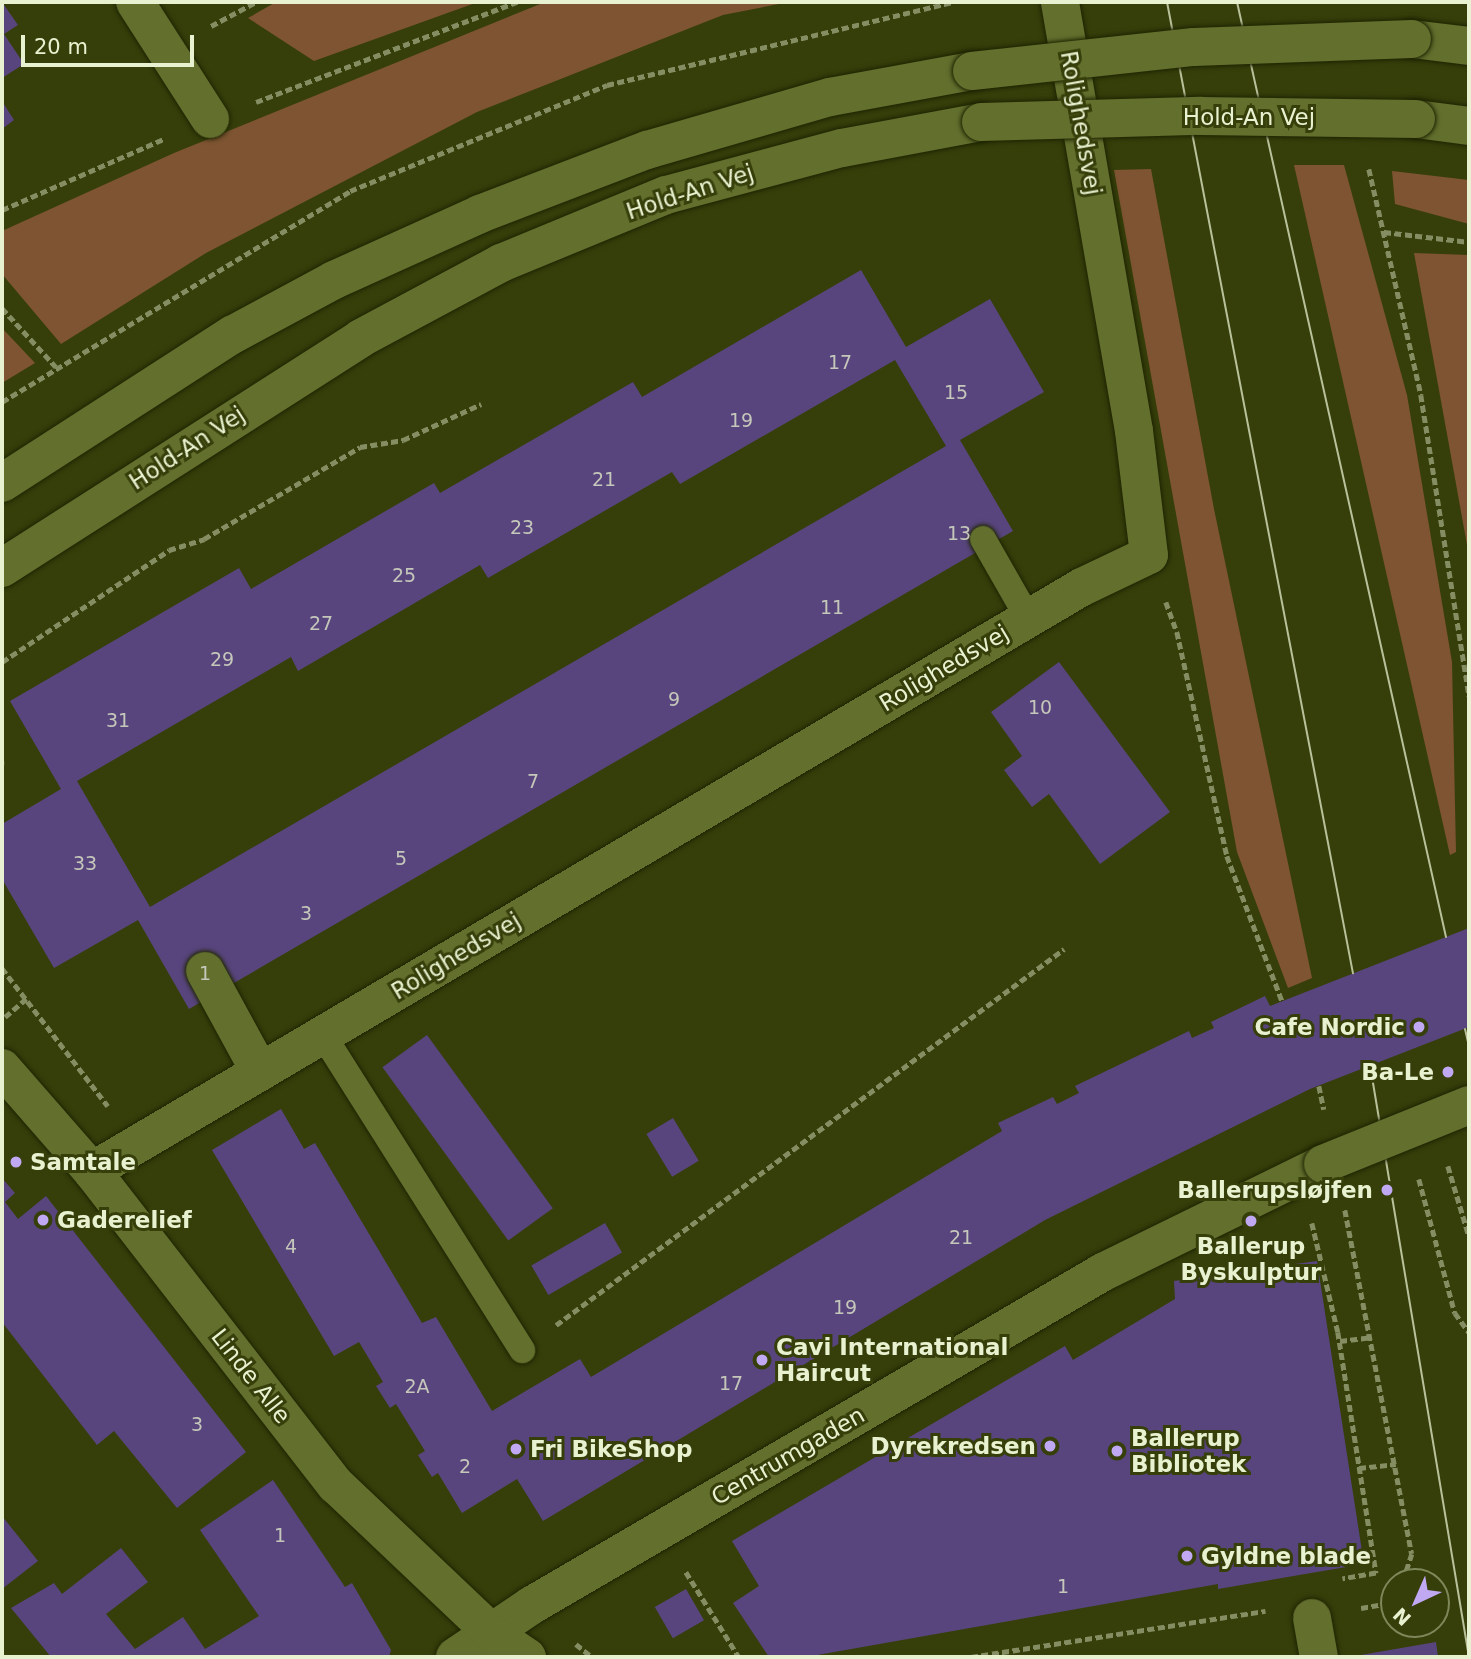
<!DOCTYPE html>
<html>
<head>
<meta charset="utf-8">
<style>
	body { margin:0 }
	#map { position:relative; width:1471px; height:1659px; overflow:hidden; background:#363f0a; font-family:"DejaVu Sans",sans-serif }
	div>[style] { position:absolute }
	.green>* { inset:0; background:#7e5432 }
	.building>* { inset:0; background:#58457d; transform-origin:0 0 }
	.path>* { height:4.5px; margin-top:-2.25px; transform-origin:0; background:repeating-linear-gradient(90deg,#858e62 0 7px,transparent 0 10.5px) }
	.roads { filter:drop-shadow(0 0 2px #1e2402) drop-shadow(0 0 2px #1e2402) }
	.service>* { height:26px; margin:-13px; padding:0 13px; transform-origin:13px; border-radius:13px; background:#626f2d }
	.pedestrian>* { height:38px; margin:-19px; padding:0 19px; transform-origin:19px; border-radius:19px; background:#626f2d }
	.minor>* { height:38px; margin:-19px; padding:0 19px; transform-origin:19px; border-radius:19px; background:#626f2d }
	.tertiary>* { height:38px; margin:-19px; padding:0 19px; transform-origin:19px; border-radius:19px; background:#626f2d }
	.tram>* { height:2px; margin:-1px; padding:0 1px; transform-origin:1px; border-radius:1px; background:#b8c19a }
	.bridges { filter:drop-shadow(0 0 2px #1e2402) drop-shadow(0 0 2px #1e2402) }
	.pedestrian-bridge>* { height:38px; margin:-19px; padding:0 19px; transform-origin:19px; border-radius:19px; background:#626f2d }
	.tertiary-bridge>* { height:38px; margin:-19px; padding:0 19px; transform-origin:19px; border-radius:19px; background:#626f2d }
	.dots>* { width:19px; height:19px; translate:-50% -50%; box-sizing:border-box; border:4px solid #363f0a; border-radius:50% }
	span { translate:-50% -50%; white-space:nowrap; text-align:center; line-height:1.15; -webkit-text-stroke:6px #363f0a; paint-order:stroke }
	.number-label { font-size:19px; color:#c5c7bb }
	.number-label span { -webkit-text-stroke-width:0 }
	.street-label { font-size:23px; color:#e9f2d0 }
	.poi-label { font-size:23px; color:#e9f2d0; font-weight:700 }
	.right { translate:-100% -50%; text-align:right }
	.left { translate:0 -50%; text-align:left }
	.frame { position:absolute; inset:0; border:4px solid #e9f2d0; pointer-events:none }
	.north { position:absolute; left:1380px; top:1568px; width:70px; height:70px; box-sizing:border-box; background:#363f0a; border:2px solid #7e8759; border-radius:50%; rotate:224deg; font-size:19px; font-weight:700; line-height:28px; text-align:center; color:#e9f2d0 }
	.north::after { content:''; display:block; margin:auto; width:24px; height:32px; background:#c0a8f3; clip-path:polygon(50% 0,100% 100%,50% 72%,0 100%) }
	.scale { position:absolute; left:21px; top:35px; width:173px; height:32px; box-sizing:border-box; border:4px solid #e9f2d0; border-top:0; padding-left:9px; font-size:21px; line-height:24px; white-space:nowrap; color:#e9f2d0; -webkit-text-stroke:5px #363f0a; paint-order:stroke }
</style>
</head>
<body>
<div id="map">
	<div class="green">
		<div style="clip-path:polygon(276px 2px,478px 2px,314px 61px,248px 18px)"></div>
		<div style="clip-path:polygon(545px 2px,789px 2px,723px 15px,477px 112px,206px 253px,61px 344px,2px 274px,2px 231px,174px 153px)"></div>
		<div style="clip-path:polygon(1294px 165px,1344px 165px,1407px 395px,1452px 662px,1456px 852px,1450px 855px)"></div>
		<div style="clip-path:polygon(1151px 169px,1214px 509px,1312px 978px,1288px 988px,1237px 852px,1114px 170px)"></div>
		<div style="clip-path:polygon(1392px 171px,1469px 180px,1469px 224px,1395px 204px)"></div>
		<div style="clip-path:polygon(1414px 253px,1469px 255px,1469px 556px,1447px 434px)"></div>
		<div style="clip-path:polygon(2px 328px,35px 363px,2px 383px)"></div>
	</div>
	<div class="building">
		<div style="clip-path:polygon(2px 2px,18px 25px,4px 34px,24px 64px,2px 78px)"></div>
		<div style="clip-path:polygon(2px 101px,14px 120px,2px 129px)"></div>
		<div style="clip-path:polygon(evenodd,861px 270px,906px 347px,990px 299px,1044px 392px,960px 440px,1013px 531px,189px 1009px,138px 920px,54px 968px,2px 879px,2px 824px,61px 789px,10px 701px,239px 568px,251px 589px,434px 483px,440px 493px,633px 382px,642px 397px,861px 270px,895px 360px,946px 446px,150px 907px,77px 781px,291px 657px,298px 671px,480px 565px,488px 578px,672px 472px,680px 484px,895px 360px)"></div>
		<div style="clip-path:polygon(1059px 662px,1170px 812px,1100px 864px,1049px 794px,1032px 807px,1004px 770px,1022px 756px,991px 712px)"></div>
		<div style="clip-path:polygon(1469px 928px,1469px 1027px,1310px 1089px,1045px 1220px,543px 1521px,517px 1479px,462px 1513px,438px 1473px,432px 1477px,418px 1455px,425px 1451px,396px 1404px,390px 1408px,376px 1386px,383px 1382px,359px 1342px,334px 1356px,212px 1150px,281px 1109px,304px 1149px,315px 1143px,422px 1323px,436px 1317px,492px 1411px,580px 1359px,591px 1377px,1002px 1131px,998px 1123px,1053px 1097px,1057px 1104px,1079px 1093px,1075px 1086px,1189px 1031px,1192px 1038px,1214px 1028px,1211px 1022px,1265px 996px,1270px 1006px)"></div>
		<div style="left:427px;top:1035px;width:214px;height:55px;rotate:54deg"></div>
		<div style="left:673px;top:1118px;width:50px;height:31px;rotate:59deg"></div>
		<div style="clip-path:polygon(2px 1178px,15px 1193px,5px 1202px,18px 1219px,46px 1196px,246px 1452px,177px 1508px,114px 1431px,97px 1445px,2px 1322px)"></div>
		<div style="left:605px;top:1223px;width:34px;height:85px;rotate:60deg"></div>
		<div style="clip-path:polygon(1317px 1261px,1364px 1564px,1218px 1589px,1218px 1584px,806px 1657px,769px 1657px,733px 1603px,759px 1586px,732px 1541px,1065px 1346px,1073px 1360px,1175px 1299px,1174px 1281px)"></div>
		<div style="clip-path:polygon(273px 1480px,345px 1587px,352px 1583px,391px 1650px,389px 1657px,51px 1657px,11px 1608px,54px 1583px,62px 1594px,121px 1548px,148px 1582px,106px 1614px,135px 1649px,183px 1617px,205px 1649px,259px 1616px,200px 1530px)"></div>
		<div style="clip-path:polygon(2px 1516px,38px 1561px,2px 1589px)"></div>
		<div style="left:686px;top:1589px;width:36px;height:36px;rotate:60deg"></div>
		<div style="clip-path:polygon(1436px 1642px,1438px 1657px,1355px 1657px,1355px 1656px)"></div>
	</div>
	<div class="path">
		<div style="left:211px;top:26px;width:51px;rotate:-28.1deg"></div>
		<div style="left:256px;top:102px;width:280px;rotate:-21deg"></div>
		<div style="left:1369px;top:169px;width:232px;rotate:77deg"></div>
		<div style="left:1421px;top:395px;width:305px;rotate:80.9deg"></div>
		<div style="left:2px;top:210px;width:177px;rotate:-23.7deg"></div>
		<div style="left:1384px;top:232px;width:86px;rotate:6.7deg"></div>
		<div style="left:2px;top:308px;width:80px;rotate:47.5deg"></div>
		<div style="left:2px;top:402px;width:407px;rotate:-31.2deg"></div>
		<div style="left:350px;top:191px;width:278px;rotate:-22.4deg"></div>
		<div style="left:607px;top:85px;width:355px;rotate:-13.5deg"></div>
		<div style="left:1166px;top:602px;width:32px;rotate:70deg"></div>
		<div style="left:1177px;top:632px;width:230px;rotate:77.4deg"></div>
		<div style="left:1227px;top:856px;width:155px;rotate:69.2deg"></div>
		<div style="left:2px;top:662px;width:201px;rotate:-33.8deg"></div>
		<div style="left:169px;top:550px;width:37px;rotate:-17deg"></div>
		<div style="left:204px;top:539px;width:181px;rotate:-30.5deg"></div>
		<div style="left:360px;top:447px;width:44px;rotate:-9.2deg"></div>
		<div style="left:403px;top:440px;width:86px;rotate:-24.8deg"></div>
		<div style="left:2px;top:761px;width:4px;rotate:90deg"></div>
		<div style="left:2px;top:968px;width:174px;rotate:52.5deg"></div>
		<div style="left:5px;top:1017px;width:28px;rotate:-41deg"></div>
		<div style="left:1319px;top:1086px;width:24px;rotate:78deg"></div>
		<div style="left:1448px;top:1166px;width:73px;rotate:73.3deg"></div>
		<div style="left:1419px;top:1179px;width:139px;rotate:75deg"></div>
		<div style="left:1455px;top:1313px;width:24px;rotate:54deg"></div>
		<div style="left:1345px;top:1210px;width:350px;rotate:79deg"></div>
		<div style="left:1412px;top:1554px;width:29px;rotate:108deg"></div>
		<div style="left:1312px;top:1223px;width:112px;rotate:76.6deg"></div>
		<div style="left:1338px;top:1332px;width:244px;rotate:81deg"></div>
		<div style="left:1376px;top:1573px;width:34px;rotate:170deg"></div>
		<div style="left:556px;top:1325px;width:632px;rotate:-36.51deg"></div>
		<div style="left:1340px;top:1341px;width:31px;rotate:-7deg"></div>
		<div style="left:1359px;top:1468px;width:37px;rotate:-6deg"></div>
		<div style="left:686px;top:1572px;width:100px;rotate:58.1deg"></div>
		<div style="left:1361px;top:1608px;width:34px;rotate:-10deg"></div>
		<div style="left:576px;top:1644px;width:21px;rotate:39deg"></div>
		<div style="left:971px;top:1657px;width:298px;rotate:-8.9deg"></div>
	</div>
	<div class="roads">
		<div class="service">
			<div style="left:983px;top:539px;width:91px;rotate:60.3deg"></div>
			<div style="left:323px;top:1035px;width:373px;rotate:57.7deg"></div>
		</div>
		<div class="pedestrian">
			<div style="left:1312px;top:1618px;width:40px;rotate:80deg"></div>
			<div style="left:455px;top:1657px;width:93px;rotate:-34deg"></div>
			<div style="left:532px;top:1605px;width:661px;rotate:-30.25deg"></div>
			<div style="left:1103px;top:1272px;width:245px;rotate:-26.1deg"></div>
		</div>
		<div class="minor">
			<div style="left:135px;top:2px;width:139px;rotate:57.3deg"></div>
			<div style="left:205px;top:971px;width:115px;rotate:61.4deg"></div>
			<div style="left:2px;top:1068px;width:137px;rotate:48.9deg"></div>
			<div style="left:92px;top:1171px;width:398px;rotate:52.2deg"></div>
			<div style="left:336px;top:1485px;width:218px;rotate:43.5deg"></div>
			<div style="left:494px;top:1635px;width:40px;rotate:34deg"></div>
			<div style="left:92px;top:1171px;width:1149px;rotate:-30.54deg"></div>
			<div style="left:1082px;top:587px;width:74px;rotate:-25.5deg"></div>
			<div style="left:1149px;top:555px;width:125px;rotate:-96.9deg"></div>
			<div style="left:1134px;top:431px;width:435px;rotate:-99.8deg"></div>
		</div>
		<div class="tertiary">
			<div style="left:1412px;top:39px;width:57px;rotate:7deg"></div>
			<div style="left:1416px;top:119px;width:53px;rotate:7.5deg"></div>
			<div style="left:2px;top:483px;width:274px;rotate:-32.8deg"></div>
			<div style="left:232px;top:335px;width:116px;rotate:-28.3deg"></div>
			<div style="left:334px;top:280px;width:160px;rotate:-24.3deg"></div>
			<div style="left:480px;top:214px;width:179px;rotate:-21deg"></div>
			<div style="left:647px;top:150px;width:191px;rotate:-16.2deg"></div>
			<div style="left:830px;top:97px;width:144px;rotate:-10.4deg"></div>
			<div style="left:2px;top:568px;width:426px;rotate:-32.6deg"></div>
			<div style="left:361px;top:338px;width:159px;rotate:-28.2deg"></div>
			<div style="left:501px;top:263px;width:178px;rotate:-22.4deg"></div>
			<div style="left:666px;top:195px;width:182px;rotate:-15deg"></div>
			<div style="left:842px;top:148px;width:141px;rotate:-10.6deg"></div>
		</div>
	</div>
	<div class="tram">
		<div style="left:1167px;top:2px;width:989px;rotate:79.16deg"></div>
		<div style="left:1237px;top:2px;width:958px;rotate:77.4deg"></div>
		<div style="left:1465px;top:1029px;width:18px;rotate:77deg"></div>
		<div style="left:1370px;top:1065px;width:600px;rotate:80.51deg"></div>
	</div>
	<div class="bridges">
		<div class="pedestrian-bridge">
			<div style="left:1323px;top:1164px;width:157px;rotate:-22deg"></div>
		</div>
		<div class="tertiary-bridge">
			<div style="left:972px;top:71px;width:223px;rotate:-6.2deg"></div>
			<div style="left:1194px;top:47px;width:218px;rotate:-2.1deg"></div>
			<div style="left:981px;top:122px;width:220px;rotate:-1.6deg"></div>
			<div style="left:1201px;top:116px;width:215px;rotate:0.8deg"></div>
		</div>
	</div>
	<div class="dots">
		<div style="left:1419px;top:1027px;background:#c0a8f3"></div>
		<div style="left:1448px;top:1072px;background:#c0a8f3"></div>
		<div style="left:16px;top:1162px;background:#c0a8f3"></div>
		<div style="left:1387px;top:1190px;background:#c0a8f3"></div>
		<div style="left:43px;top:1220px;background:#c0a8f3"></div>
		<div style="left:1251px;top:1221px;background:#c0a8f3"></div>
		<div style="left:762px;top:1360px;background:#c0a8f3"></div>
		<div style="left:1050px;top:1446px;background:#c0a8f3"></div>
		<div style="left:516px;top:1449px;background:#c0a8f3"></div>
		<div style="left:1117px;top:1451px;background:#c0a8f3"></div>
		<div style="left:1187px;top:1556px;background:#c0a8f3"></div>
	</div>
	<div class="number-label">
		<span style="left:840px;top:363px">17</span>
		<span style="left:956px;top:393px">15</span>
		<span style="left:741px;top:421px">19</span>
		<span style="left:604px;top:480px">21</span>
		<span style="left:522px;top:528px">23</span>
		<span style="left:959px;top:534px">13</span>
		<span style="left:404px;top:576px">25</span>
		<span style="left:832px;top:608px">11</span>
		<span style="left:321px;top:624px">27</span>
		<span style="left:222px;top:660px">29</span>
		<span style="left:674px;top:700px">9</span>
		<span style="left:1040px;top:708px">10</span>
		<span style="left:118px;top:721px">31</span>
		<span style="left:533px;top:782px">7</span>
		<span style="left:401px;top:859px">5</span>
		<span style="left:85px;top:864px">33</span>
		<span style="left:306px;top:914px">3</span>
		<span style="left:205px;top:974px">1</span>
		<span style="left:961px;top:1238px">21</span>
		<span style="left:291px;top:1247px">4</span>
		<span style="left:845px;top:1308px">19</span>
		<span style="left:731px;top:1384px">17</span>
		<span style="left:417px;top:1387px">2A</span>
		<span style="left:197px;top:1425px">3</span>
		<span style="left:465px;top:1467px">2</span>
		<span style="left:280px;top:1536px">1</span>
		<span style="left:1063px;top:1587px">1</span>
	</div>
	<div class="street-label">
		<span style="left:1249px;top:117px">Hold-An Vej</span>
		<span style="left:1081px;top:123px;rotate:80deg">Rolighedsvej</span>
		<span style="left:690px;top:192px;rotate:-18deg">Hold-An Vej</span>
		<span style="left:187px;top:448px;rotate:-33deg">Hold-An Vej</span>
		<span style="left:944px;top:668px;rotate:-31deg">Rolighedsvej</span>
		<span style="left:456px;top:956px;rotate:-31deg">Rolighedsvej</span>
		<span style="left:251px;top:1376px;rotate:52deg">Linde Alle</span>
		<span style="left:788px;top:1456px;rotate:-30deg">Centrumgaden</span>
	</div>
	<div class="poi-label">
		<span class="right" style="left:1405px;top:1027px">Cafe Nordic</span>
		<span class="right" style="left:1434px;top:1072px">Ba-Le</span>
		<span class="left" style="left:30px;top:1162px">Samtale</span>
		<span class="right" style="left:1373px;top:1190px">Ballerupsløjfen</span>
		<span class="left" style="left:57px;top:1220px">Gaderelief</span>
		<span style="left:1251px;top:1259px">Ballerup<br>Byskulptur</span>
		<span class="left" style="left:776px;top:1360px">Cavi International<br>Haircut</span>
		<span class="left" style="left:1131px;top:1451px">Ballerup<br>Bibliotek</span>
		<span class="right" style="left:1036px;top:1446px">Dyrekredsen</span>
		<span class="left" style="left:530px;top:1449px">Fri BikeShop</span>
		<span class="left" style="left:1201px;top:1556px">Gyldne blade</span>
	</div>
	<div class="frame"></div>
	<div class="north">N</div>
	<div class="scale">20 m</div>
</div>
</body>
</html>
